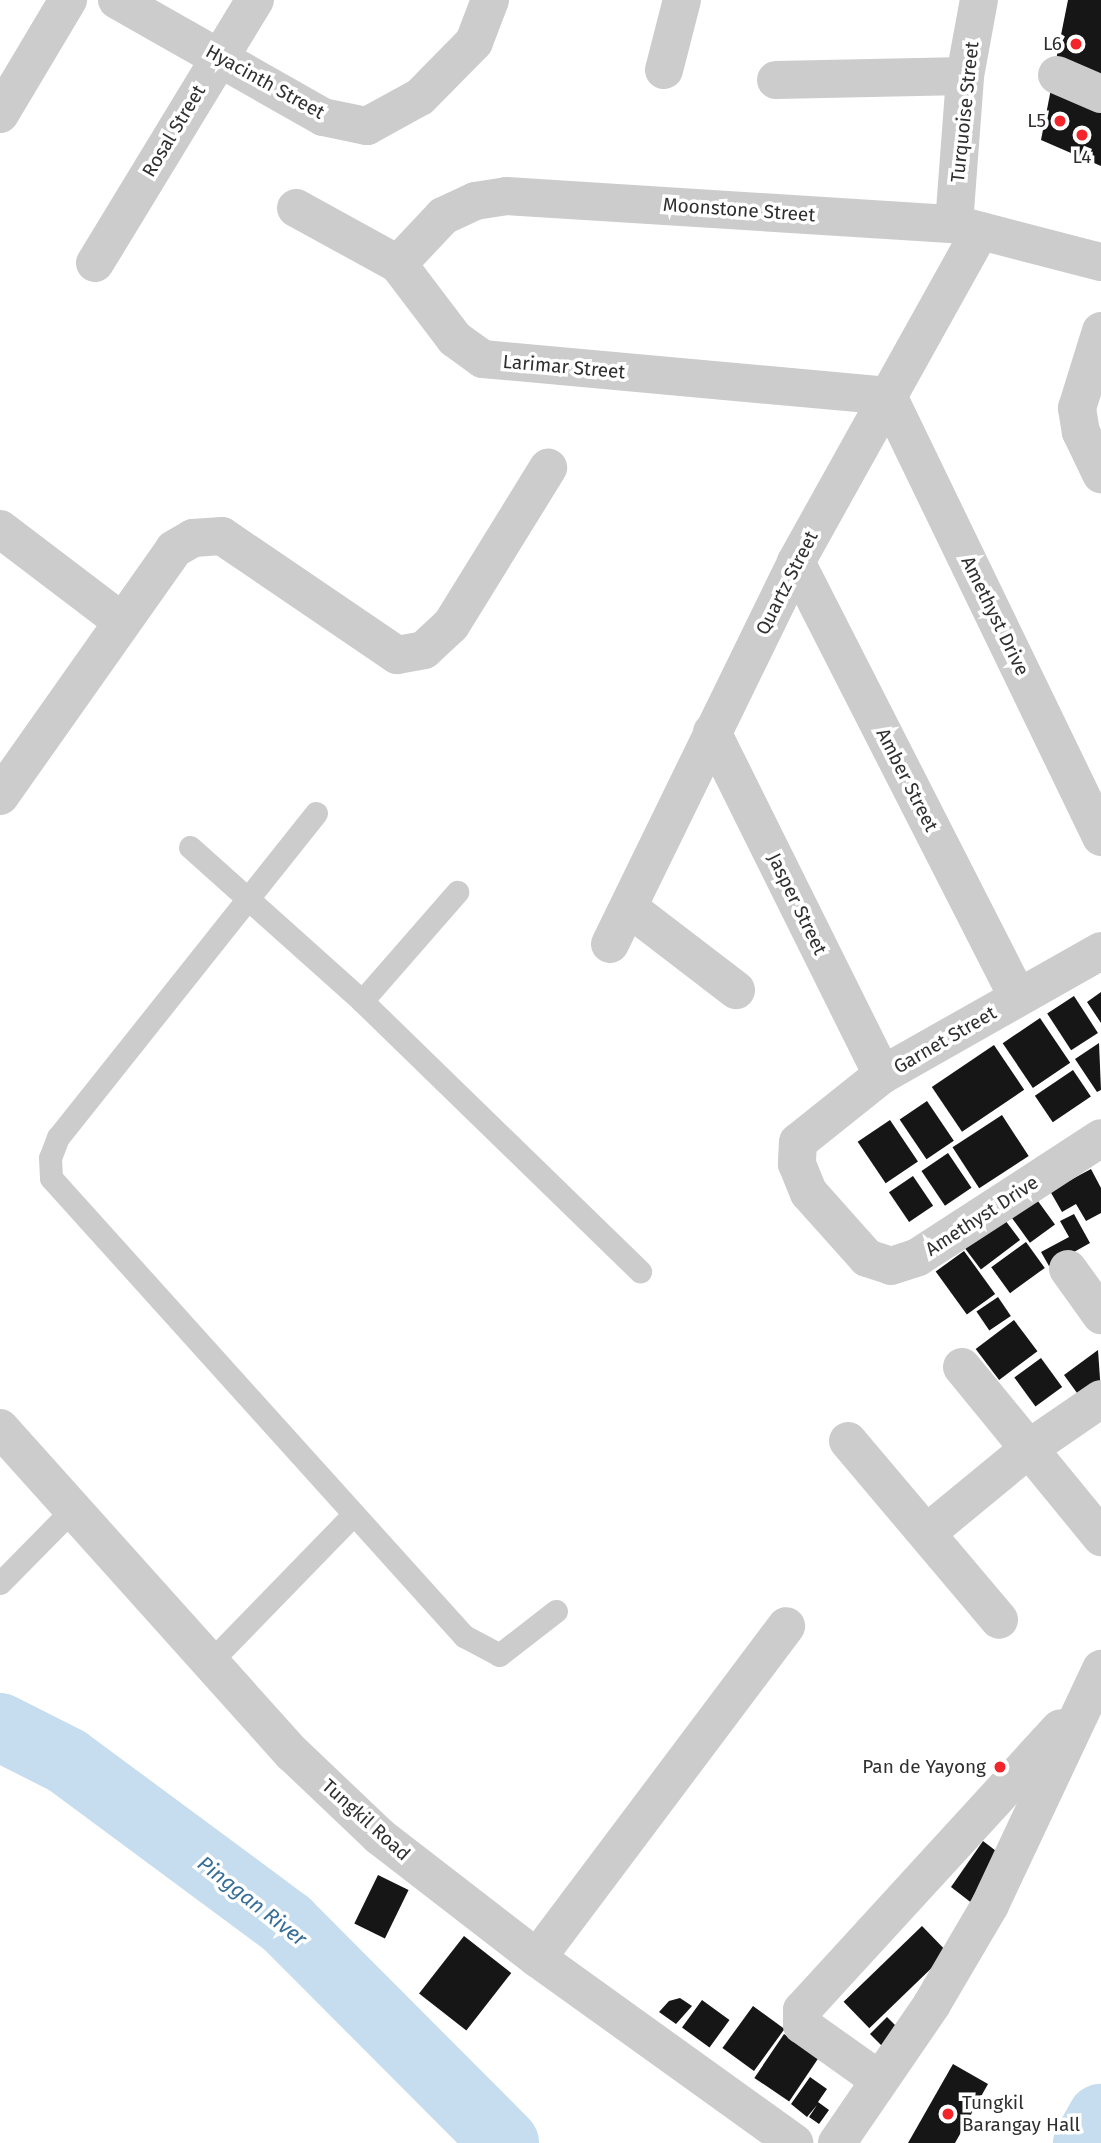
<!DOCTYPE html>
<html>
<head>
<meta charset="utf-8">
<style>
	body { margin:0 }
	#map { position:relative; width:1101px; height:2143px; overflow:hidden; background:#fff; font-family:"Fira Sans",sans-serif }
	div>[style] { position:absolute }
	.river>* { height:68px; margin:-34px; padding:0 34px; transform-origin:34px; border-radius:34px; background:#c6ddef }
	.building>* { inset:0; background:#161616; transform-origin:0 0 }
	.service>* { height:23px; margin:-11.5px; padding:0 11.5px; transform-origin:11.5px; border-radius:11.5px; background:#ccc }
	.minor>* { height:38px; margin:-19px; padding:0 19px; transform-origin:19px; border-radius:19px; background:#ccc }
	.dots>* { width:19px; height:19px; translate:-50% -50%; box-sizing:border-box; border:4px solid #fff; border-radius:50% }
	span { translate:-50% -50%; white-space:nowrap; text-align:center; line-height:1.15; -webkit-text-stroke:7px #fff; paint-order:stroke }
	.poi-label { font-size:19px; color:#2f2f2f }
	.right { translate:-100% -50%; text-align:right }
	.left { translate:0 -50%; text-align:left }
	.street-label { font-size:19px; color:#2f2f2f }
	.water-label { font-size:21px; color:#366e98; font-style:italic }
</style>
</head>
<body>
<div id="map">
	<div class="river">
		<div style="left:0;top:1727px;width:75px;rotate:26.9deg"></div>
		<div style="left:67px;top:1761px;width:274px;rotate:36.5deg"></div>
		<div style="left:287px;top:1924px;width:309px;rotate:45.1deg"></div>
		<div style="left:1087px;top:2143px;width:29px;rotate:-61deg"></div>
	</div>
	<div class="building">
		<div style="clip-path:polygon(1068px 0,1101px 0,1101px 79px,1056px 60px)"></div>
		<div style="clip-path:polygon(1051px 89px,1101px 110px,1101px 166px,1041px 140px)"></div>
		<div style="clip-path:polygon(1101px 992px,1101px 1023px,1087px 1002px)"></div>
		<div style="left:1074px;top:996px;width:44px;height:32px;rotate:57deg"></div>
		<div style="left:1040px;top:1018px;width:54px;height:45px;rotate:56deg"></div>
		<div style="clip-path:polygon(1099px 1043px,1101px 1090px,1097px 1092px,1075px 1059px)"></div>
		<div style="left:994px;top:1045px;width:54px;height:75px;rotate:56deg"></div>
		<div style="left:1073px;top:1070px;width:32px;height:46px;rotate:56deg"></div>
		<div style="left:927px;top:1101px;width:48px;height:33px;rotate:56deg"></div>
		<div style="left:1002px;top:1115px;width:49px;height:59px;rotate:57deg"></div>
		<div style="left:890px;top:1120px;width:50px;height:39px;rotate:56deg"></div>
		<div style="left:948px;top:1153px;width:42px;height:32px;rotate:56deg"></div>
		<div style="clip-path:polygon(1091px 1169px,1101px 1188px,1101px 1213px,1086px 1221px,1076px 1204px,1062px 1212px,1050px 1191px)"></div>
		<div style="left:913px;top:1176px;width:36px;height:29px;rotate:56deg"></div>
		<div style="left:1035px;top:1197px;width:34px;height:31px;rotate:54deg"></div>
		<div style="clip-path:polygon(1074px 1214px,1090px 1243px,1049px 1266px,1041px 1252px,1069px 1237px,1060px 1221px)"></div>
		<div style="left:1002px;top:1216px;width:30px;height:49px;rotate:53deg"></div>
		<div style="left:1026px;top:1242px;width:32px;height:43px;rotate:54deg"></div>
		<div style="left:964px;top:1251px;width:53px;height:35px;rotate:54deg"></div>
		<div style="left:998px;top:1297px;width:23px;height:26px;rotate:56deg"></div>
		<div style="left:1014px;top:1320px;width:39px;height:48px;rotate:53deg"></div>
		<div style="clip-path:polygon(1098px 1350px,1101px 1393px,1085px 1404px,1064px 1375px)"></div>
		<div style="left:1041px;top:1358px;width:36px;height:33px;rotate:54deg"></div>
		<div style="clip-path:polygon(983px 1841px,1000px 1854px,973px 1904px,951px 1887px)"></div>
		<div style="left:378px;top:1875px;width:34px;height:54px;rotate:26deg"></div>
		<div style="left:922px;top:1926px;width:37px;height:109px;rotate:46deg"></div>
		<div style="left:464px;top:1936px;width:60px;height:73px;rotate:38deg"></div>
		<div style="clip-path:polygon(680px 1998px,692px 2006px,676px 2024px,659px 2012px,669px 2001px)"></div>
		<div style="left:702px;top:2000px;width:34px;height:34px;rotate:36deg"></div>
		<div style="left:753px;top:2006px;width:39px;height:52px;rotate:36deg"></div>
		<div style="left:887px;top:2017px;width:18px;height:24px;rotate:45deg"></div>
		<div style="left:784px;top:2034px;width:42px;height:53px;rotate:34deg"></div>
		<div style="clip-path:polygon(953px 2064px,988px 2084px,955px 2143px,908px 2143px)"></div>
		<div style="clip-path:polygon(810px 2077px,827px 2089px,818px 2102px,829px 2110px,819px 2124px,809px 2117px,817px 2105px,807px 2117px,791px 2104px)"></div>
	</div>
	<div class="service">
		<div style="left:316px;top:813px;width:414px;rotate:128.5deg"></div>
		<div style="left:58px;top:1137px;width:22px;rotate:111deg"></div>
		<div style="left:50px;top:1158px;width:20px;rotate:87deg"></div>
		<div style="left:51px;top:1178px;width:617px;rotate:47.96deg"></div>
		<div style="left:464px;top:1636px;width:40px;rotate:28deg"></div>
		<div style="left:499px;top:1655px;width:72px;rotate:-37.7deg"></div>
		<div style="left:190px;top:847px;width:231px;rotate:41.8deg"></div>
		<div style="left:362px;top:1001px;width:388px;rotate:44.2deg"></div>
		<div style="left:362px;top:1001px;width:145px;rotate:-48.9deg"></div>
		<div style="left:0;top:1583px;width:104px;rotate:-45.4deg"></div>
		<div style="left:209px;top:1663px;width:206px;rotate:-45.8deg"></div>
	</div>
	<div class="minor">
		<div style="left:117px;top:0;width:237px;rotate:29.6deg"></div>
		<div style="left:323px;top:117px;width:45px;rotate:11.6deg"></div>
		<div style="left:367px;top:126px;width:60px;rotate:-28.7deg"></div>
		<div style="left:420px;top:97px;width:77px;rotate:-45.5deg"></div>
		<div style="left:474px;top:42px;width:45px;rotate:-69.1deg"></div>
		<div style="left:664px;top:70px;width:72px;rotate:-75.6deg"></div>
		<div style="left:1057px;top:75px;width:48px;rotate:23.4deg"></div>
		<div style="left:776px;top:80px;width:189px;rotate:-1.2deg"></div>
		<div style="left:0;top:114px;width:133px;rotate:-59.2deg"></div>
		<div style="left:296px;top:208px;width:116px;rotate:28.8deg"></div>
		<div style="left:398px;top:264px;width:94px;rotate:52.8deg"></div>
		<div style="left:455px;top:339px;width:34px;rotate:36deg"></div>
		<div style="left:483px;top:359px;width:407px;rotate:5.2deg"></div>
		<div style="left:888px;top:396px;width:490px;rotate:64.2deg"></div>
		<div style="left:954px;top:224px;width:148px;rotate:-85.7deg"></div>
		<div style="left:965px;top:76px;width:77px;rotate:-79.6deg"></div>
		<div style="left:95px;top:263px;width:308px;rotate:-58.7deg"></div>
		<div style="left:398px;top:264px;width:66px;rotate:-46.8deg"></div>
		<div style="left:443px;top:216px;width:35px;rotate:-25deg"></div>
		<div style="left:475px;top:201px;width:31px;rotate:-9deg"></div>
		<div style="left:506px;top:196px;width:449px;rotate:3.6deg"></div>
		<div style="left:954px;top:224px;width:152px;rotate:14.5deg"></div>
		<div style="left:1101px;top:331px;width:81px;rotate:107.3deg"></div>
		<div style="left:1077px;top:408px;width:24px;rotate:81deg"></div>
		<div style="left:1081px;top:432px;width:47px;rotate:64.5deg"></div>
		<div style="left:0;top:529px;width:152px;rotate:37.2deg"></div>
		<div style="left:796px;top:562px;width:488px;rotate:63deg"></div>
		<div style="left:712px;top:732px;width:383px;rotate:63.6deg"></div>
		<div style="left:0;top:796px;width:302px;rotate:-54.8deg"></div>
		<div style="left:174px;top:549px;width:22px;rotate:-30deg"></div>
		<div style="left:193px;top:538px;width:29px;rotate:-4deg"></div>
		<div style="left:222px;top:536px;width:212px;rotate:34.2deg"></div>
		<div style="left:397px;top:655px;width:27px;rotate:-10deg"></div>
		<div style="left:424px;top:650px;width:37px;rotate:-43deg"></div>
		<div style="left:451px;top:625px;width:185px;rotate:-58.3deg"></div>
		<div style="left:629px;top:908px;width:135px;rotate:37.5deg"></div>
		<div style="left:610px;top:944px;width:425px;rotate:-64deg"></div>
		<div style="left:796px;top:562px;width:379px;rotate:-60.9deg"></div>
		<div style="left:1101px;top:951px;width:252px;rotate:150.5deg"></div>
		<div style="left:882px;top:1075px;width:107px;rotate:141.4deg"></div>
		<div style="left:798px;top:1142px;width:22px;rotate:93deg"></div>
		<div style="left:797px;top:1164px;width:31px;rotate:68deg"></div>
		<div style="left:809px;top:1193px;width:87px;rotate:48.3deg"></div>
		<div style="left:867px;top:1258px;width:25px;rotate:18deg"></div>
		<div style="left:891px;top:1266px;width:28px;rotate:-18deg"></div>
		<div style="left:918px;top:1257px;width:218px;rotate:-33deg"></div>
		<div style="left:1068px;top:1269px;width:57px;rotate:54.3deg"></div>
		<div style="left:962px;top:1367px;width:220px;rotate:50.7deg"></div>
		<div style="left:0;top:1428px;width:438px;rotate:48.1deg"></div>
		<div style="left:293px;top:1754px;width:119px;rotate:43.6deg"></div>
		<div style="left:379px;top:1836px;width:200px;rotate:37.7deg"></div>
		<div style="left:537px;top:1958px;width:317px;rotate:35.7deg"></div>
		<div style="left:848px;top:1441px;width:234px;rotate:49.8deg"></div>
		<div style="left:928px;top:1532px;width:134px;rotate:-39.5deg"></div>
		<div style="left:1031px;top:1447px;width:85px;rotate:-34.4deg"></div>
		<div style="left:537px;top:1958px;width:415px;rotate:-53.1deg"></div>
		<div style="left:878px;top:2079px;width:93px;rotate:-144.6deg"></div>
		<div style="left:802px;top:2025px;width:15px;rotate:-90deg"></div>
		<div style="left:802px;top:2010px;width:382px;rotate:-47.5deg"></div>
		<div style="left:837px;top:2143px;width:168px;rotate:-55.6deg"></div>
		<div style="left:932px;top:2004px;width:115px;rotate:-59.6deg"></div>
		<div style="left:990px;top:1905px;width:261px;rotate:-64.8deg"></div>
	</div>
	<div class="dots">
		<div style="left:1076px;top:44px;background:#f3242a"></div>
		<div style="left:1060px;top:121px;background:#f3242a"></div>
		<div style="left:1082px;top:135px;background:#f3242a"></div>
		<div style="left:1000px;top:1767px;background:#f3242a"></div>
		<div style="left:948px;top:2114px;background:#f3242a"></div>
	</div>
	<div class="poi-label">
		<span class="right" style="left:1062px;top:44px">L6</span>
		<span class="right" style="left:1046px;top:121px">L5</span>
		<span style="left:1082px;top:157px">L4</span>
		<span class="right" style="left:986px;top:1767px">Pan de Yayong</span>
		<span class="left" style="left:962px;top:2114px">Tungkil<br>Barangay Hall</span>
	</div>
	<div class="street-label">
		<span style="left:265px;top:82px;rotate:29deg">Hyacinth Street</span>
		<span style="left:965px;top:112px;rotate:-84deg">Turquoise Street</span>
		<span style="left:174px;top:131px;rotate:-59deg">Rosal Street</span>
		<span style="left:739px;top:210px;rotate:4deg">Moonstone Street</span>
		<span style="left:564px;top:367px;rotate:5deg">Larimar Street</span>
		<span style="left:787px;top:583px;rotate:-63deg">Quartz Street</span>
		<span style="left:995px;top:616px;rotate:64deg">Amethyst Drive</span>
		<span style="left:907px;top:780px;rotate:63deg">Amber Street</span>
		<span style="left:797px;top:904px;rotate:64deg">Jasper Street</span>
		<span style="left:945px;top:1040px;rotate:-30deg">Garnet Street</span>
		<span style="left:982px;top:1216px;rotate:-33deg">Amethyst Drive</span>
		<span style="left:366px;top:1820px;rotate:42deg">Tungkil Road</span>
	</div>
	<div class="water-label">
		<span style="left:252px;top:1901px;rotate:38deg">Pinggan River</span>
	</div>
</div>
</body>
</html>
